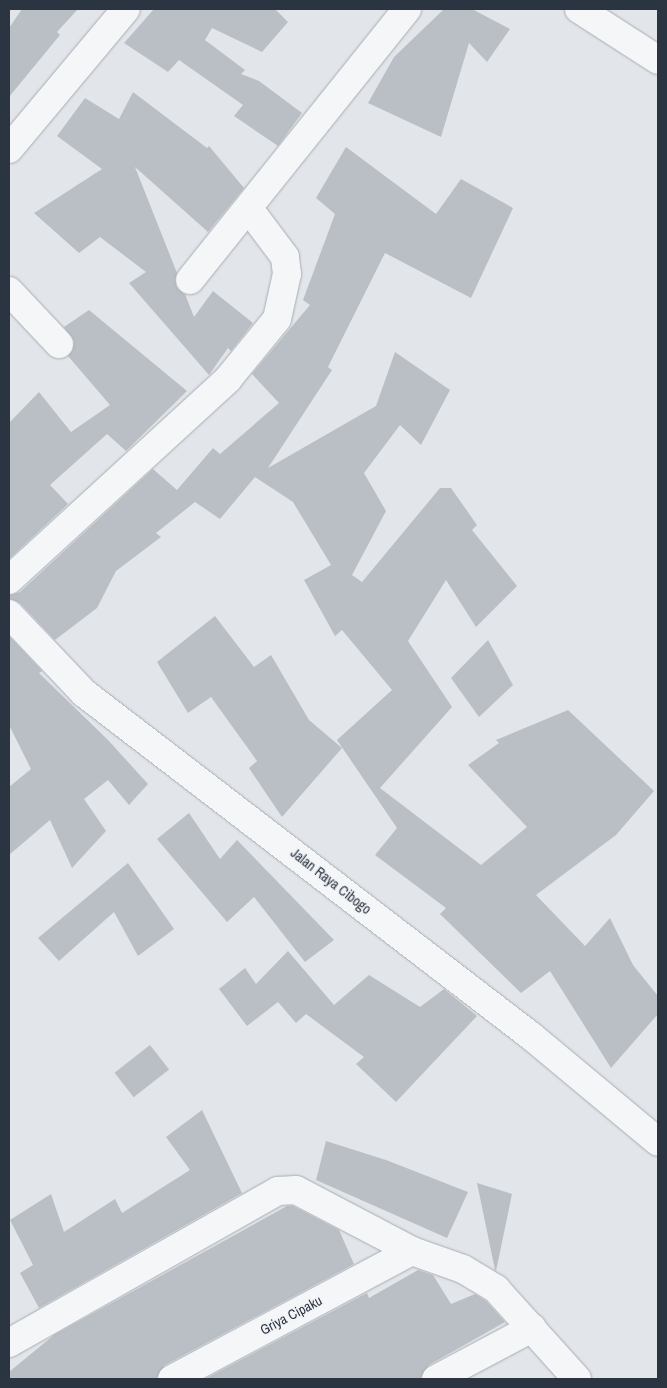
<!DOCTYPE html>
<html>
<head>
<meta charset="utf-8">
<style>
	body { margin:0 }
	#map { position:relative; width:667px; height:1388px; overflow:hidden; background:#e2e6ea; font-family:"Archivo Narrow",sans-serif }
	div>[style] { position:absolute }
	.building>* { inset:0; background:#babfc6; transform-origin:0 0 }
	.roads { filter:drop-shadow(0 0 1px #a7adb4) drop-shadow(0 0 1px #a7adb4) }
	.minor>* { height:28px; margin:-14px; padding:0 14px; transform-origin:14px; border-radius:14px; background:#f5f6f8 }
	span { translate:-50% -50%; white-space:nowrap; text-align:center; line-height:1.15; -webkit-text-stroke:4px #f2f4f7; paint-order:stroke }
	.street-label { font-size:14px; color:#2b3441 }
	.frame { position:absolute; inset:0; border:10px solid #2b3441; pointer-events:none }
</style>
</head>
<body>
<div id="map">
	<div class="building">
		<div style="clip-path:polygon(22px 9px,78px 9px,57px 32px,60px 35px,9px 97px,9px 28px)"></div>
		<div style="clip-path:polygon(154px 9px,275px 9px,288px 22px,262px 52px,212px 28px,205px 40px,245px 70px,241px 74px,259px 81px,302px 113px,278px 146px,234px 116px,243px 105px,179px 60px,168px 72px,124px 43px)"></div>
		<div style="clip-path:polygon(444px 9px,472px 9px,510px 29px,487px 62px,469px 43px,441px 137px,368px 103px,394px 57px)"></div>
		<div style="clip-path:polygon(133px 92px,207px 148px,209px 146px,244px 188px,208px 232px,135px 167px,177px 273px,176px 286px,185px 294px,194px 317px,213px 291px,253px 323px,231px 351px,228px 348px,209px 375px,129px 283px,146px 272px,100px 237px,79px 253px,34px 213px,102px 169px,57px 136px,85px 98px,119px 119px)"></div>
		<div style="clip-path:polygon(346px 147px,436px 214px,461px 179px,513px 208px,471px 298px,385px 253px,328px 367px,332px 370px,268px 468px,376px 406px,395px 352px,450px 390px,421px 445px,400px 425px,364px 473px,386px 511px,352px 575px,362px 582px,440px 488px,451px 488px,477px 525px,472px 530px,517px 586px,476px 627px,446px 580px,408px 641px,452px 707px,380px 788px,481px 865px,527px 827px,468px 765px,499px 743px,496px 740px,568px 710px,654px 791px,616px 835px,536px 895px,585px 946px,610px 918px,633px 965px,658px 996px,658px 1014px,611px 1068px,550px 971px,521px 993px,440px 914px,446px 908px,375px 855px,397px 828px,337px 740px,392px 690px,342px 630px,335px 636px,304px 580px,331px 565px,293px 502px,255px 477px,220px 519px,195px 502px,156px 533px,161px 537px,116px 571px,97px 608px,55px 640px,20px 603px,9px 599px,9px 595px,20px 592px,153px 469px,177px 490px,213px 448px,220px 454px,279px 403px,252px 374px,310px 305px,303px 300px,335px 214px,316px 198px)"></div>
		<div style="clip-path:polygon(89px 310px,187px 391px,126px 451px,107px 434px,50px 485px,68px 504px,9px 559px,9px 423px,39px 392px,71px 432px,110px 405px,68px 356px,74px 341px,64px 327px)"></div>
		<div style="clip-path:polygon(215px 616px,254px 667px,271px 655px,309px 720px,342px 748px,282px 817px,249px 768px,257px 761px,211px 697px,188px 713px,157px 662px)"></div>
		<div style="clip-path:polygon(9px 636px,42px 671px,39px 673px,108px 740px,148px 784px,129px 805px,108px 780px,84px 799px,106px 831px,72px 868px,50px 820px,9px 855px,9px 787px,31px 769px,9px 725px)"></div>
		<div style="clip-path:polygon(488px 640px,513px 685px,479px 717px,451px 678px)"></div>
		<div style="clip-path:polygon(189px 813px,220px 859px,237px 840px,334px 940px,305px 962px,254px 897px,227px 922px,157px 839px)"></div>
		<div style="clip-path:polygon(128px 863px,174px 929px,138px 956px,114px 912px,59px 961px,38px 938px)"></div>
		<div style="clip-path:polygon(288px 951px,334px 1005px,369px 975px,420px 1007px,444px 989px,477px 1016px,396px 1102px,356px 1064px,364px 1057px,306px 1014px,296px 1023px,278px 1002px,247px 1026px,219px 989px,245px 968px,256px 984px)"></div>
		<div style="left:150px;top:1045px;width:31px;height:45px;rotate:52deg"></div>
		<div style="clip-path:polygon(202px 1110px,242px 1193px,39px 1308px,20px 1273px,33px 1265px,10px 1220px,51px 1194px,64px 1232px,115px 1199px,122px 1213px,190px 1170px,166px 1137px)"></div>
		<div style="clip-path:polygon(326px 1141px,386px 1160px,468px 1192px,447px 1238px,316px 1180px)"></div>
		<div style="clip-path:polygon(477px 1183px,512px 1194px,496px 1271px,495px 1270px)"></div>
		<div style="clip-path:polygon(287px 1206px,293px 1206px,339px 1230px,354px 1264px,165px 1365px,156px 1379px,9px 1379px,9px 1372px,54px 1335px)"></div>
		<div style="clip-path:polygon(418px 1270px,433px 1275px,451px 1304px,475px 1294px,486px 1301px,505px 1322px,429px 1365px,420px 1379px,205px 1379px,367px 1293px,369px 1298px)"></div>
	</div>
	<div class="roads">
		<div class="minor">
			<div style="left:579px;top:9px;width:94px;rotate:32.8deg"></div>
			<div style="left:9px;top:149px;width:182px;rotate:-50.1deg"></div>
			<div style="left:190px;top:280px;width:347px;rotate:-51.3deg"></div>
			<div style="left:9px;top:291px;width:73px;rotate:46.7deg"></div>
			<div style="left:9px;top:580px;width:297px;rotate:-42.5deg"></div>
			<div style="left:228px;top:379px;width:77px;rotate:-50.8deg"></div>
			<div style="left:277px;top:319px;width:46px;rotate:-77.5deg"></div>
			<div style="left:287px;top:274px;width:17px;rotate:-97deg"></div>
			<div style="left:285px;top:257px;width:60px;rotate:-126.9deg"></div>
			<div style="left:9px;top:614px;width:109px;rotate:46.5deg"></div>
			<div style="left:84px;top:693px;width:563px;rotate:37.5deg"></div>
			<div style="left:531px;top:1036px;width:165px;rotate:39.8deg"></div>
			<div style="left:9px;top:1343px;width:309px;rotate:-29.5deg"></div>
			<div style="left:278px;top:1191px;width:18px;rotate:-3deg"></div>
			<div style="left:296px;top:1190px;width:131px;rotate:27.7deg"></div>
			<div style="left:412px;top:1251px;width:54px;rotate:19.4deg"></div>
			<div style="left:463px;top:1269px;width:39px;rotate:31deg"></div>
			<div style="left:496px;top:1289px;width:121px;rotate:48deg"></div>
			<div style="left:172px;top:1379px;width:272px;rotate:-28.1deg"></div>
			<div style="left:436px;top:1379px;width:109px;rotate:-28deg"></div>
		</div>
	</div>
	<div class="street-label">
		<span style="left:331px;top:881px;rotate:38deg">Jalan Raya Cibogo</span>
		<span style="left:291px;top:1315px;rotate:-28deg">Griya Cipaku</span>
	</div>
	<div class="frame"></div>
</div>
</body>
</html>
